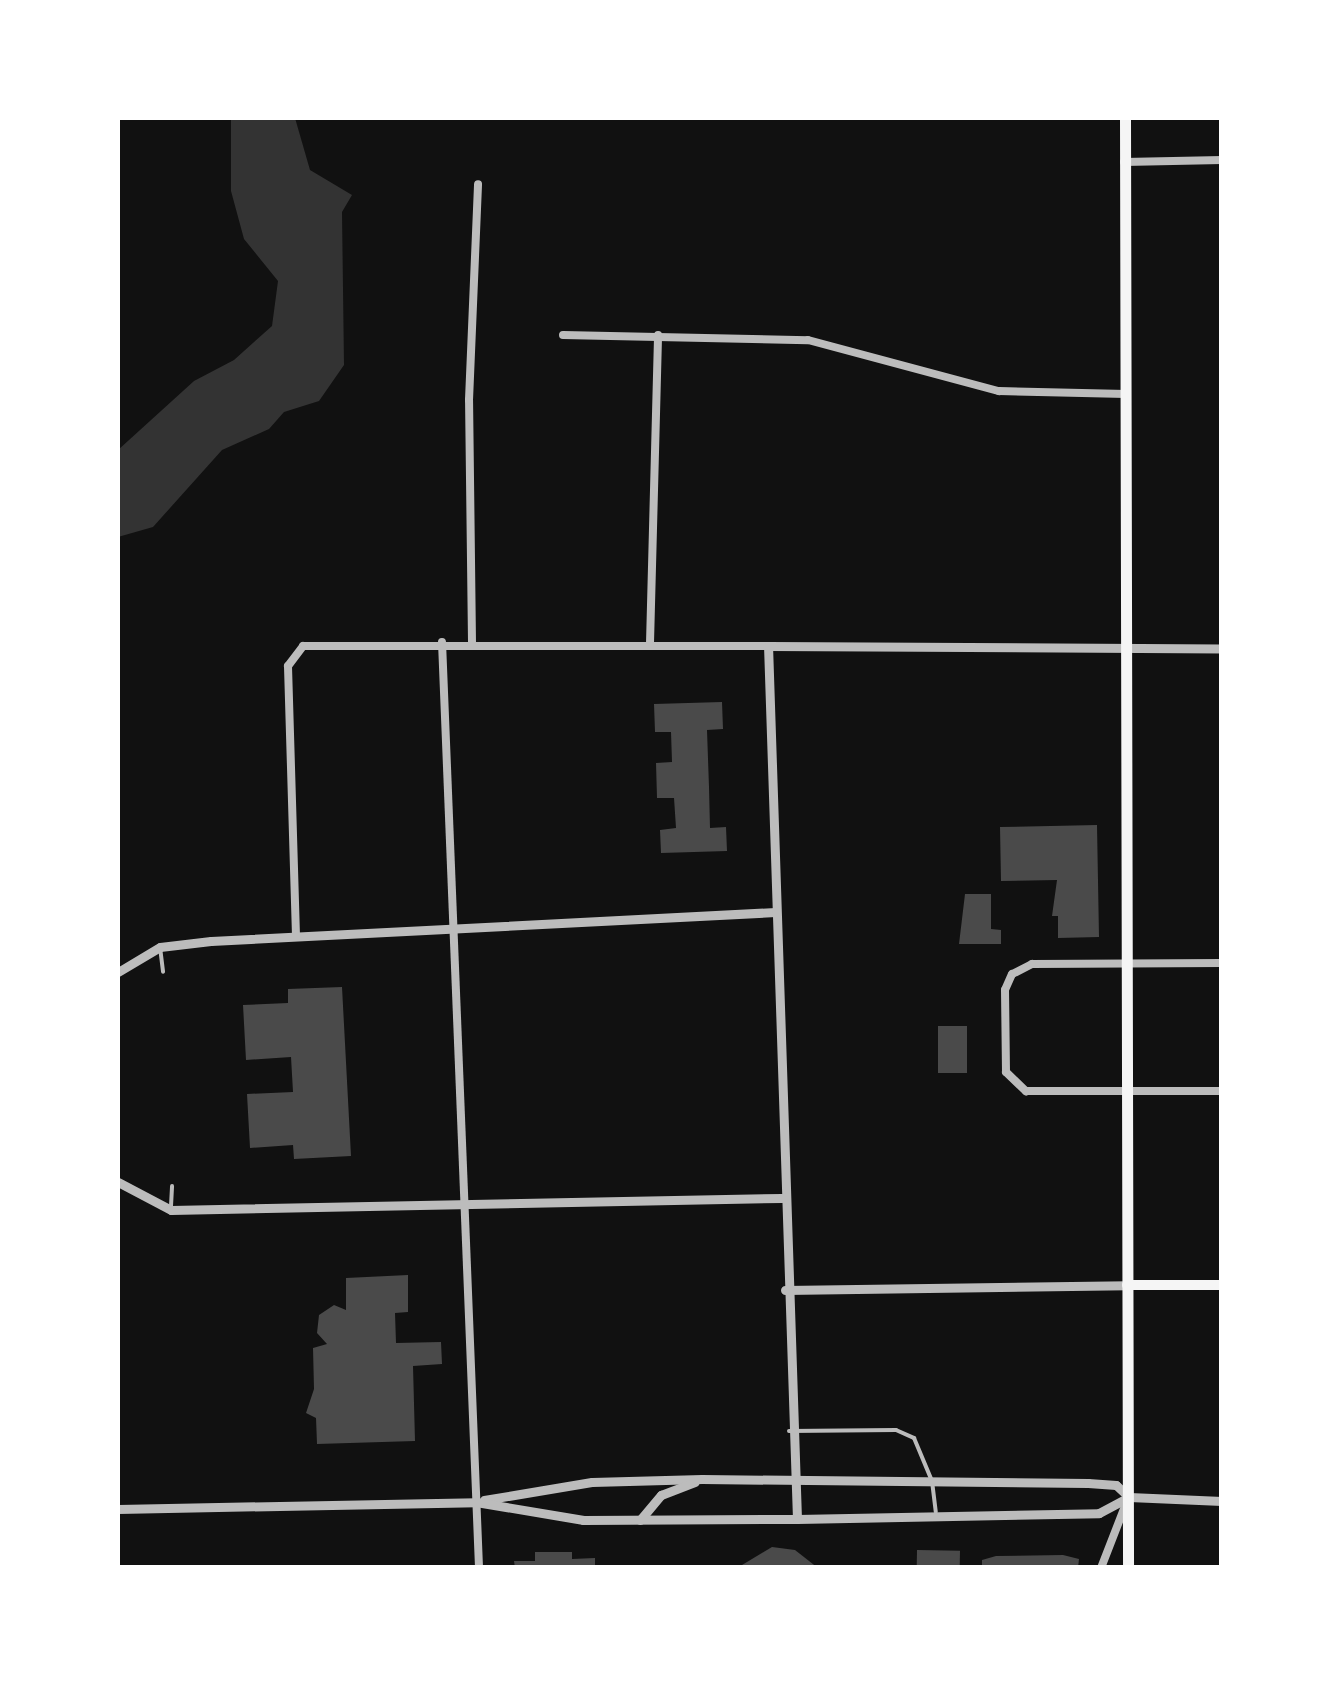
<!DOCTYPE html>
<html>
<head>
<meta charset="utf-8">
<style>
	body { margin:0 }
	#map { position:relative; width:1339px; height:1685px; overflow:hidden; background:#111; font-family:"Asap Condensed",sans-serif }
	div>[style] { position:absolute }
	.water>* { inset:0; background:#333 }
	.building>* { inset:0; background:#4a4a4a; transform-origin:0 0 }
	.service>* { height:4px; margin:-2px; padding:0 2px; transform-origin:2px; border-radius:2px; background:#bcbcbc }
	.minor>* { height:8px; margin:-4px; padding:0 4px; transform-origin:4px; border-radius:4px; background:#bcbcbc }
	.tertiary>* { height:9px; margin:-4.5px; padding:0 4.5px; transform-origin:4.5px; border-radius:4.5px; background:#bcbcbc }
	.secondary>* { height:10px; margin:-5px; padding:0 5px; transform-origin:5px; border-radius:5px; background:#f5f5f5 }
	.primary>* { height:11px; margin:-5.5px; padding:0 5.5px; transform-origin:5.5px; border-radius:5.5px; background:#f5f5f5 }
	span { translate:-50% -50%; white-space:nowrap; text-align:center; line-height:1.15; -webkit-text-stroke:8px #fff; paint-order:stroke }
	.frame { position:absolute; inset:0; border:120px solid #fff; pointer-events:none }
</style>
</head>
<body>
<div id="map">
	<div class="water">
		<div style="clip-path:polygon(231px 118px,295px 118px,310px 170px,352px 195px,342px 212px,344px 365px,319px 401px,284px 412px,269px 429px,222px 450px,153px 527px,118px 537px,118px 450px,194px 381px,234px 360px,272px 326px,278px 281px,244px 239px,231px 191px)"></div>
	</div>
	<div class="building">
		<div style="clip-path:polygon(722px 702px,723px 729px,707px 730px,709px 787px,710px 828px,726px 827px,727px 851px,661px 853px,660px 830px,676px 828px,674px 798px,657px 798px,656px 763px,672px 762px,671px 732px,655px 732px,654px 704px)"></div>
		<div style="clip-path:polygon(1097px 825px,1099px 937px,1058px 938px,1058px 916px,1052px 916px,1057px 880px,1001px 881px,1000px 827px)"></div>
		<div style="clip-path:polygon(965px 894px,991px 894px,991px 929px,1001px 930px,1001px 944px,959px 944px)"></div>
		<div style="clip-path:polygon(342px 987px,351px 1156px,294px 1159px,293px 1145px,250px 1148px,247px 1094px,293px 1092px,291px 1057px,246px 1060px,243px 1005px,288px 1003px,288px 989px)"></div>
		<div style="left:938px;top:1026px;width:29px;height:47px"></div>
		<div style="clip-path:polygon(408px 1275px,408px 1312px,395px 1313px,396px 1343px,441px 1342px,442px 1364px,413px 1366px,415px 1441px,317px 1444px,316px 1418px,306px 1413px,314px 1389px,313px 1348px,327px 1344px,317px 1333px,319px 1315px,334px 1305px,346px 1310px,346px 1278px)"></div>
		<div style="clip-path:polygon(772px 1547px,795px 1550px,818px 1568px,737px 1568px)"></div>
		<div style="left:917px;top:1550px;width:43px;height:18px;rotate:1deg"></div>
		<div style="clip-path:polygon(535px 1552px,572px 1552px,572px 1559px,595px 1558px,595px 1568px,515px 1568px,514px 1561px,535px 1561px)"></div>
		<div style="clip-path:polygon(1063px 1555px,1079px 1559px,1078px 1568px,982px 1568px,982px 1560px,996px 1556px)"></div>
	</div>
	<div class="service">
		<div style="left:160px;top:947px;width:25px;rotate:83deg"></div>
		<div style="left:171px;top:1206px;width:20px;rotate:-87deg"></div>
		<div style="left:789px;top:1431px;width:107px;rotate:-0.5deg"></div>
		<div style="left:896px;top:1430px;width:20px;rotate:24deg"></div>
		<div style="left:914px;top:1438px;width:47px;rotate:67.3deg"></div>
		<div style="left:932px;top:1481px;width:31px;rotate:83deg"></div>
	</div>
	<div class="minor">
		<div style="left:1124px;top:162px;width:98px;rotate:-1.2deg"></div>
		<div style="left:563px;top:335px;width:245px;rotate:1.2deg"></div>
		<div style="left:808px;top:340px;width:198px;rotate:15deg"></div>
		<div style="left:999px;top:391px;width:127px;rotate:1.4deg"></div>
		<div style="left:442px;top:642px;width:927px;rotate:87.71deg"></div>
		<div style="left:472px;top:642px;width:242px;rotate:-90.7deg"></div>
		<div style="left:469px;top:400px;width:216px;rotate:-87.6deg"></div>
		<div style="left:650px;top:643px;width:308px;rotate:-88.5deg"></div>
		<div style="left:296px;top:936px;width:270px;rotate:-91.7deg"></div>
		<div style="left:288px;top:666px;width:25px;rotate:-53deg"></div>
		<div style="left:303px;top:646px;width:465px"></div>
		<div style="left:1222px;top:963px;width:190px;rotate:179.7deg"></div>
		<div style="left:1032px;top:964px;width:22px;rotate:153deg"></div>
		<div style="left:1012px;top:974px;width:17px;rotate:114deg"></div>
		<div style="left:1005px;top:990px;width:82px;rotate:89.3deg"></div>
		<div style="left:1006px;top:1072px;width:28px;rotate:44deg"></div>
		<div style="left:1026px;top:1091px;width:196px"></div>
		<div style="left:1101px;top:1568px;width:66px;rotate:-68.8deg"></div>
	</div>
	<div class="tertiary">
		<div style="left:118px;top:972px;width:49px;rotate:-30.8deg"></div>
		<div style="left:160px;top:947px;width:51px;rotate:-6.7deg"></div>
		<div style="left:211px;top:941px;width:565px;rotate:-2.94deg"></div>
		<div style="left:118px;top:1182px;width:60px;rotate:27.8deg"></div>
		<div style="left:171px;top:1210px;width:611px;rotate:-1.13deg"></div>
		<div style="left:785px;top:1290px;width:342px;rotate:-0.8deg"></div>
		<div style="left:1129px;top:1497px;width:93px;rotate:2.5deg"></div>
		<div style="left:484px;top:1500px;width:109px;rotate:-9.5deg"></div>
		<div style="left:592px;top:1482px;width:110px;rotate:-1.6deg"></div>
		<div style="left:702px;top:1479px;width:386px;rotate:0.6deg"></div>
		<div style="left:1088px;top:1483px;width:28px;rotate:4deg"></div>
		<div style="left:1116px;top:1485px;width:18px;rotate:43deg"></div>
		<div style="left:118px;top:1509px;width:358px;rotate:-1.1deg"></div>
		<div style="left:476px;top:1502px;width:109px;rotate:9.5deg"></div>
		<div style="left:583px;top:1520px;width:214px;rotate:-0.3deg"></div>
		<div style="left:797px;top:1519px;width:302px;rotate:-1.1deg"></div>
		<div style="left:1099px;top:1513px;width:34px;rotate:-28deg"></div>
		<div style="left:797px;top:1519px;width:873px;rotate:-91.9deg"></div>
		<div style="left:768px;top:646px;width:454px;rotate:0.3deg"></div>
		<div style="left:640px;top:1520px;width:33px;rotate:-50deg"></div>
		<div style="left:661px;top:1495px;width:36px;rotate:-21deg"></div>
	</div>
	<div class="secondary">
		<div style="left:1127px;top:1285px;width:95px"></div>
	</div>
	<div class="primary">
		<div style="left:1125px;top:118px;width:1450px;rotate:89.88deg"></div>
	</div>
	<div class="frame"></div>
</div>
</body>
</html>
